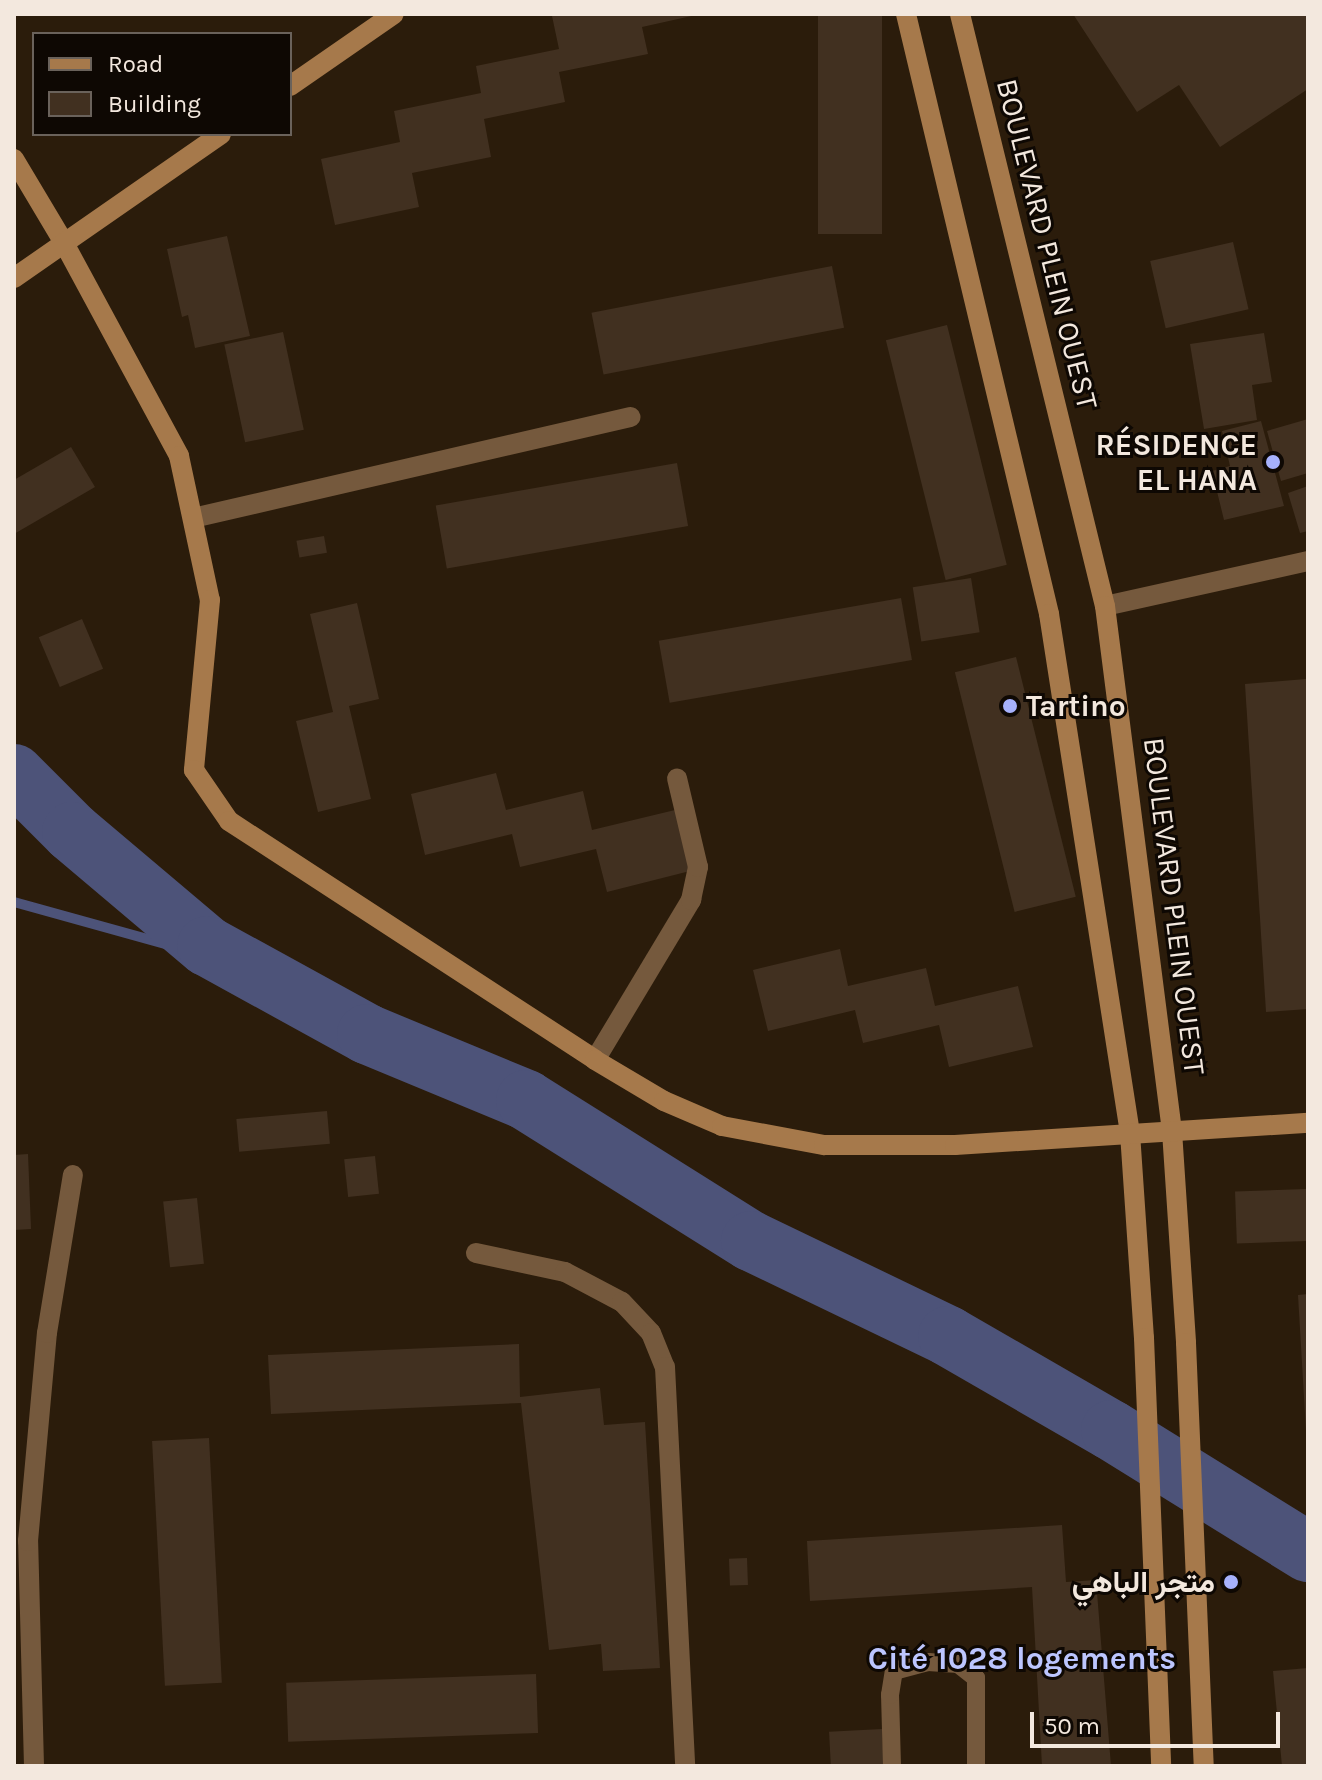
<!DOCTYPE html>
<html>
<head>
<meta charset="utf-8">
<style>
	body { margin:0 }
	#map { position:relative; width:1322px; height:1780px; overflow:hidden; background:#2b1c0b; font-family:Karla,Vazirmatn,sans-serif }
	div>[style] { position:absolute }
	.stream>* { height:10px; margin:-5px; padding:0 5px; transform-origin:5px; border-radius:5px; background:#4d5379 }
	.river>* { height:60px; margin:-30px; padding:0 30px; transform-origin:30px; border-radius:30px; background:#4d5379 }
	.building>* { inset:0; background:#413020; transform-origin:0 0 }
	.lane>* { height:18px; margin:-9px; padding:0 9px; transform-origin:9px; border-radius:9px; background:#75593d }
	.street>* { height:20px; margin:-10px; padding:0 10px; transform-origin:10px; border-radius:10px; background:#75593d }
	.secondary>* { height:20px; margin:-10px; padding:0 10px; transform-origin:10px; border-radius:10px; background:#a6794b }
	.dots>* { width:22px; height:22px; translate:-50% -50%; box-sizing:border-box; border:4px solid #0e0803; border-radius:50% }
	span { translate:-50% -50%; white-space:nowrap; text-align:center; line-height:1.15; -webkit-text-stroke:6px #0e0803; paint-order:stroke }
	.street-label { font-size:30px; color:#f3e8de }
	.poi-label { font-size:30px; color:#f3e8de; font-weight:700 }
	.right { translate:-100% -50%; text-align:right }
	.left { translate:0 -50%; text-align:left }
	.neighbourhood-label { font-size:32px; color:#bcc5fe; font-weight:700 }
	.frame { position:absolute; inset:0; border:16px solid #f3e8de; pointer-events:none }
	.legend { position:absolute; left:32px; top:32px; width:260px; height:104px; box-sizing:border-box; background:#0e0803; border:2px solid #6a625b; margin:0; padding:10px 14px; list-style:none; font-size:24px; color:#f3e8de }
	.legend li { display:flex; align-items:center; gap:16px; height:40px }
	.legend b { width:40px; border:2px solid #6a625b }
	.scale { position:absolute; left:1030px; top:1712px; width:250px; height:36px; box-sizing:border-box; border:4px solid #f3e8de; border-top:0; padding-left:10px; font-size:24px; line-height:28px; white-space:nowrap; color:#f3e8de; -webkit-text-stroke:6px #0e0803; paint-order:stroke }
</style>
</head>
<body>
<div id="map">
	<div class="stream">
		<div style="left:14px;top:902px;width:236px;rotate:15.5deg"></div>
	</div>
	<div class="river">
		<div style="left:14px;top:774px;width:82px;rotate:45deg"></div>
		<div style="left:72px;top:832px;width:177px;rotate:40.2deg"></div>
		<div style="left:207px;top:946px;width:183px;rotate:28.8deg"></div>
		<div style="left:367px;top:1034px;width:172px;rotate:22.5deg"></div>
		<div style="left:526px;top:1100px;width:266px;rotate:32.1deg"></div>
		<div style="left:751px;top:1241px;width:219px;rotate:25.7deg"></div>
		<div style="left:948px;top:1336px;width:188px;rotate:30deg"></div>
		<div style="left:1111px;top:1430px;width:232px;rotate:31.8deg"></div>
	</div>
	<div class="building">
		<div style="clip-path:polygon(561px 14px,696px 15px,642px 27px,648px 54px,559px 72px,565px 102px,484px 119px,491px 157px,412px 173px,419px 207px,335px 225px,321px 159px,400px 142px,394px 111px,481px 93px,476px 66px,559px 49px,552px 16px)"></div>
		<div style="left:818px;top:14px;width:64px;height:220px"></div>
		<div style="clip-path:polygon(1073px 14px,1308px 14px,1308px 89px,1220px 147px,1179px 85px,1137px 112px)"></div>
		<div style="clip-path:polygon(227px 236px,250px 336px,195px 348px,188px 315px,182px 317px,167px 249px)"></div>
		<div style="left:1233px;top:242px;width:69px;height:85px;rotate:77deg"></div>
		<div style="left:832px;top:266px;width:63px;height:245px;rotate:79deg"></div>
		<div style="left:947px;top:325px;width:247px;height:63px;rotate:76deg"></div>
		<div style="left:283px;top:332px;width:100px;height:60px;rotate:78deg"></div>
		<div style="clip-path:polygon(1264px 333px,1272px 382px,1252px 385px,1257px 420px,1204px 429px,1190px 344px)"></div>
		<div style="clip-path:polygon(1308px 419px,1308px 473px,1281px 481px,1267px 431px)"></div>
		<div style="clip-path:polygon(1261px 421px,1284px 506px,1224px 520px,1212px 471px,1230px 466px,1222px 431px)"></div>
		<div style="clip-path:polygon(71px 447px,95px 487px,14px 534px,14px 480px)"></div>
		<div style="left:677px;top:463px;width:64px;height:245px;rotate:80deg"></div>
		<div style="clip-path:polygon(1308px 486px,1308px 531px,1300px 533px,1288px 493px)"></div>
		<div style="left:324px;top:536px;width:17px;height:28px;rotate:80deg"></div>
		<div style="left:971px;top:578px;width:55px;height:59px;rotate:81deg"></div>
		<div style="left:901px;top:598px;width:63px;height:246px;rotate:80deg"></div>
		<div style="clip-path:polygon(357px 603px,379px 699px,349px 706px,371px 799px,318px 812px,296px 721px,333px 712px,310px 614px)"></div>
		<div style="left:82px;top:619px;width:54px;height:47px;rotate:67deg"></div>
		<div style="left:1016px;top:657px;width:247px;height:63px;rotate:76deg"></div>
		<div style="clip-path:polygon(1306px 679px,1308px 1009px,1266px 1012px,1245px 684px)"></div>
		<div style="clip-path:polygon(496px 773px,506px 810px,583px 791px,592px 830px,675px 810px,690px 871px,607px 892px,596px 849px,520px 867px,512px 834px,425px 855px,411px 794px)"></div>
		<div style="clip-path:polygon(840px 949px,848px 986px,926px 968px,935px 1006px,1018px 986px,1033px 1047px,949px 1067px,939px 1025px,863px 1043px,855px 1010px,768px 1031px,753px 970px)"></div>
		<div style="left:327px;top:1111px;width:33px;height:91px;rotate:85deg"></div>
		<div style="clip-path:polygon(28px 1154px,31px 1229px,14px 1230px,14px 1155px)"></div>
		<div style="left:375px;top:1156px;width:38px;height:31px;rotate:84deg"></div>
		<div style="left:1306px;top:1189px;width:52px;height:71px;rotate:88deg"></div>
		<div style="left:197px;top:1198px;width:66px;height:34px;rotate:84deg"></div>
		<div style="clip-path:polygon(1308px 1294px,1308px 1431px,1306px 1431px,1298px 1295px)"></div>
		<div style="clip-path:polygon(519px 1344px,520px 1397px,600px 1388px,604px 1425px,645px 1422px,660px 1668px,603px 1671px,601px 1644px,549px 1650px,521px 1403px,271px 1414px,268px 1355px)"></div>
		<div style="left:209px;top:1438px;width:245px;height:57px;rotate:87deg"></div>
		<div style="clip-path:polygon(1062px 1525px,1066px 1582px,1096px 1580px,1111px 1766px,1042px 1766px,1032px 1587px,810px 1601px,807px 1541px)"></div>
		<div style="left:747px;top:1558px;width:27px;height:18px;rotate:88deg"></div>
		<div style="clip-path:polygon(1308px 1668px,1308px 1766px,1282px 1766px,1273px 1671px)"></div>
		<div style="left:536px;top:1674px;width:59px;height:250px;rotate:88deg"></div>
		<div style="left:882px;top:1729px;width:37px;height:53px;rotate:87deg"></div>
	</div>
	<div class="lane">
		<div style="left:892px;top:1766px;width:71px;rotate:-91.6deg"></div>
		<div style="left:890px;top:1695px;width:24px;rotate:-81deg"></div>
		<div style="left:894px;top:1671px;width:35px;rotate:-15deg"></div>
		<div style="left:928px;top:1662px;width:30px;rotate:4deg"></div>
		<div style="left:958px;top:1664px;width:23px;rotate:38deg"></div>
		<div style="left:976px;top:1678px;width:88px;rotate:90deg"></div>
	</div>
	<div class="street">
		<div style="left:193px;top:518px;width:449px;rotate:-13deg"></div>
		<div style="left:1105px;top:606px;width:208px;rotate:-12.5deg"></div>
		<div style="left:595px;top:1060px;width:187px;rotate:-59deg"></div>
		<div style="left:691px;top:900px;width:34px;rotate:-78deg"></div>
		<div style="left:698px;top:867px;width:91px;rotate:-103.3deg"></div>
		<div style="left:476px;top:1253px;width:91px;rotate:12.1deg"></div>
		<div style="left:565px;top:1272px;width:64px;rotate:27.8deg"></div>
		<div style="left:622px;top:1302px;width:42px;rotate:46.9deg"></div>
		<div style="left:651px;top:1333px;width:37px;rotate:68deg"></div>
		<div style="left:665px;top:1367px;width:400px;rotate:87.1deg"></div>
		<div style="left:34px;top:1766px;width:225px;rotate:-91.5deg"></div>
		<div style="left:28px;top:1541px;width:209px;rotate:-84.8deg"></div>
		<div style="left:47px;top:1333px;width:160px;rotate:-80.7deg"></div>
	</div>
	<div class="secondary">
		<div style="left:906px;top:14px;width:617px;rotate:76.59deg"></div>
		<div style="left:1049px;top:614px;width:525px;rotate:81.13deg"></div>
		<div style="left:1130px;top:1133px;width:205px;rotate:86.1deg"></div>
		<div style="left:1144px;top:1338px;width:428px;rotate:87.7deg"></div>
		<div style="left:960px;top:14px;width:609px;rotate:76.24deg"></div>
		<div style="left:1105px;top:606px;width:529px;rotate:82.73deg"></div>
		<div style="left:1172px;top:1131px;width:212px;rotate:86.2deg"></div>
		<div style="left:1186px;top:1343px;width:423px;rotate:87.6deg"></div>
		<div style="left:290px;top:86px;width:126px;rotate:-34.7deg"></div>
		<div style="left:14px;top:159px;width:98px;rotate:59.2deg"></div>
		<div style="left:64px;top:243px;width:242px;rotate:61.6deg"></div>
		<div style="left:179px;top:456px;width:147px;rotate:77.9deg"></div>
		<div style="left:210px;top:600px;width:171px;rotate:95.4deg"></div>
		<div style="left:194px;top:770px;width:62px;rotate:55.5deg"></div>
		<div style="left:229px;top:821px;width:437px;rotate:33.1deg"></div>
		<div style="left:595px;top:1060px;width:80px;rotate:30.7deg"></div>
		<div style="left:664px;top:1101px;width:63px;rotate:23.3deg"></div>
		<div style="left:722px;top:1126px;width:104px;rotate:10.6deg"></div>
		<div style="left:824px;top:1145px;width:131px"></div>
		<div style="left:955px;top:1145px;width:354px;rotate:-3.6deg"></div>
		<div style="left:14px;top:278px;width:252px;rotate:-34.8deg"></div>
	</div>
	<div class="dots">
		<div style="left:1273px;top:462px;background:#a6b1fc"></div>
		<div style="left:1010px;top:706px;background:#a6b1fc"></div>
		<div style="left:1231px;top:1582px;background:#a6b1fc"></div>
	</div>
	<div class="street-label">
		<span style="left:1047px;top:244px;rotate:76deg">BOULEVARD PLEIN OUEST</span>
		<span style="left:1174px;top:906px;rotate:83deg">BOULEVARD PLEIN OUEST</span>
	</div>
	<div class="poi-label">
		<span class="right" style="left:1257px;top:462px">RÉSIDENCE<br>EL HANA</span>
		<span class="left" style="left:1026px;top:706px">Tartino</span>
		<span class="right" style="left:1215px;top:1582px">متجر الباهي</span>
	</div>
	<div class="neighbourhood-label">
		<span style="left:1022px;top:1659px">Cité 1028 logements</span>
	</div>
	<div class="frame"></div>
	<ul class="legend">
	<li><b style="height:10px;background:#a6794b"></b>Road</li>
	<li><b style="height:22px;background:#413020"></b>Building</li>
	</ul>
	<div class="scale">50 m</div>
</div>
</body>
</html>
